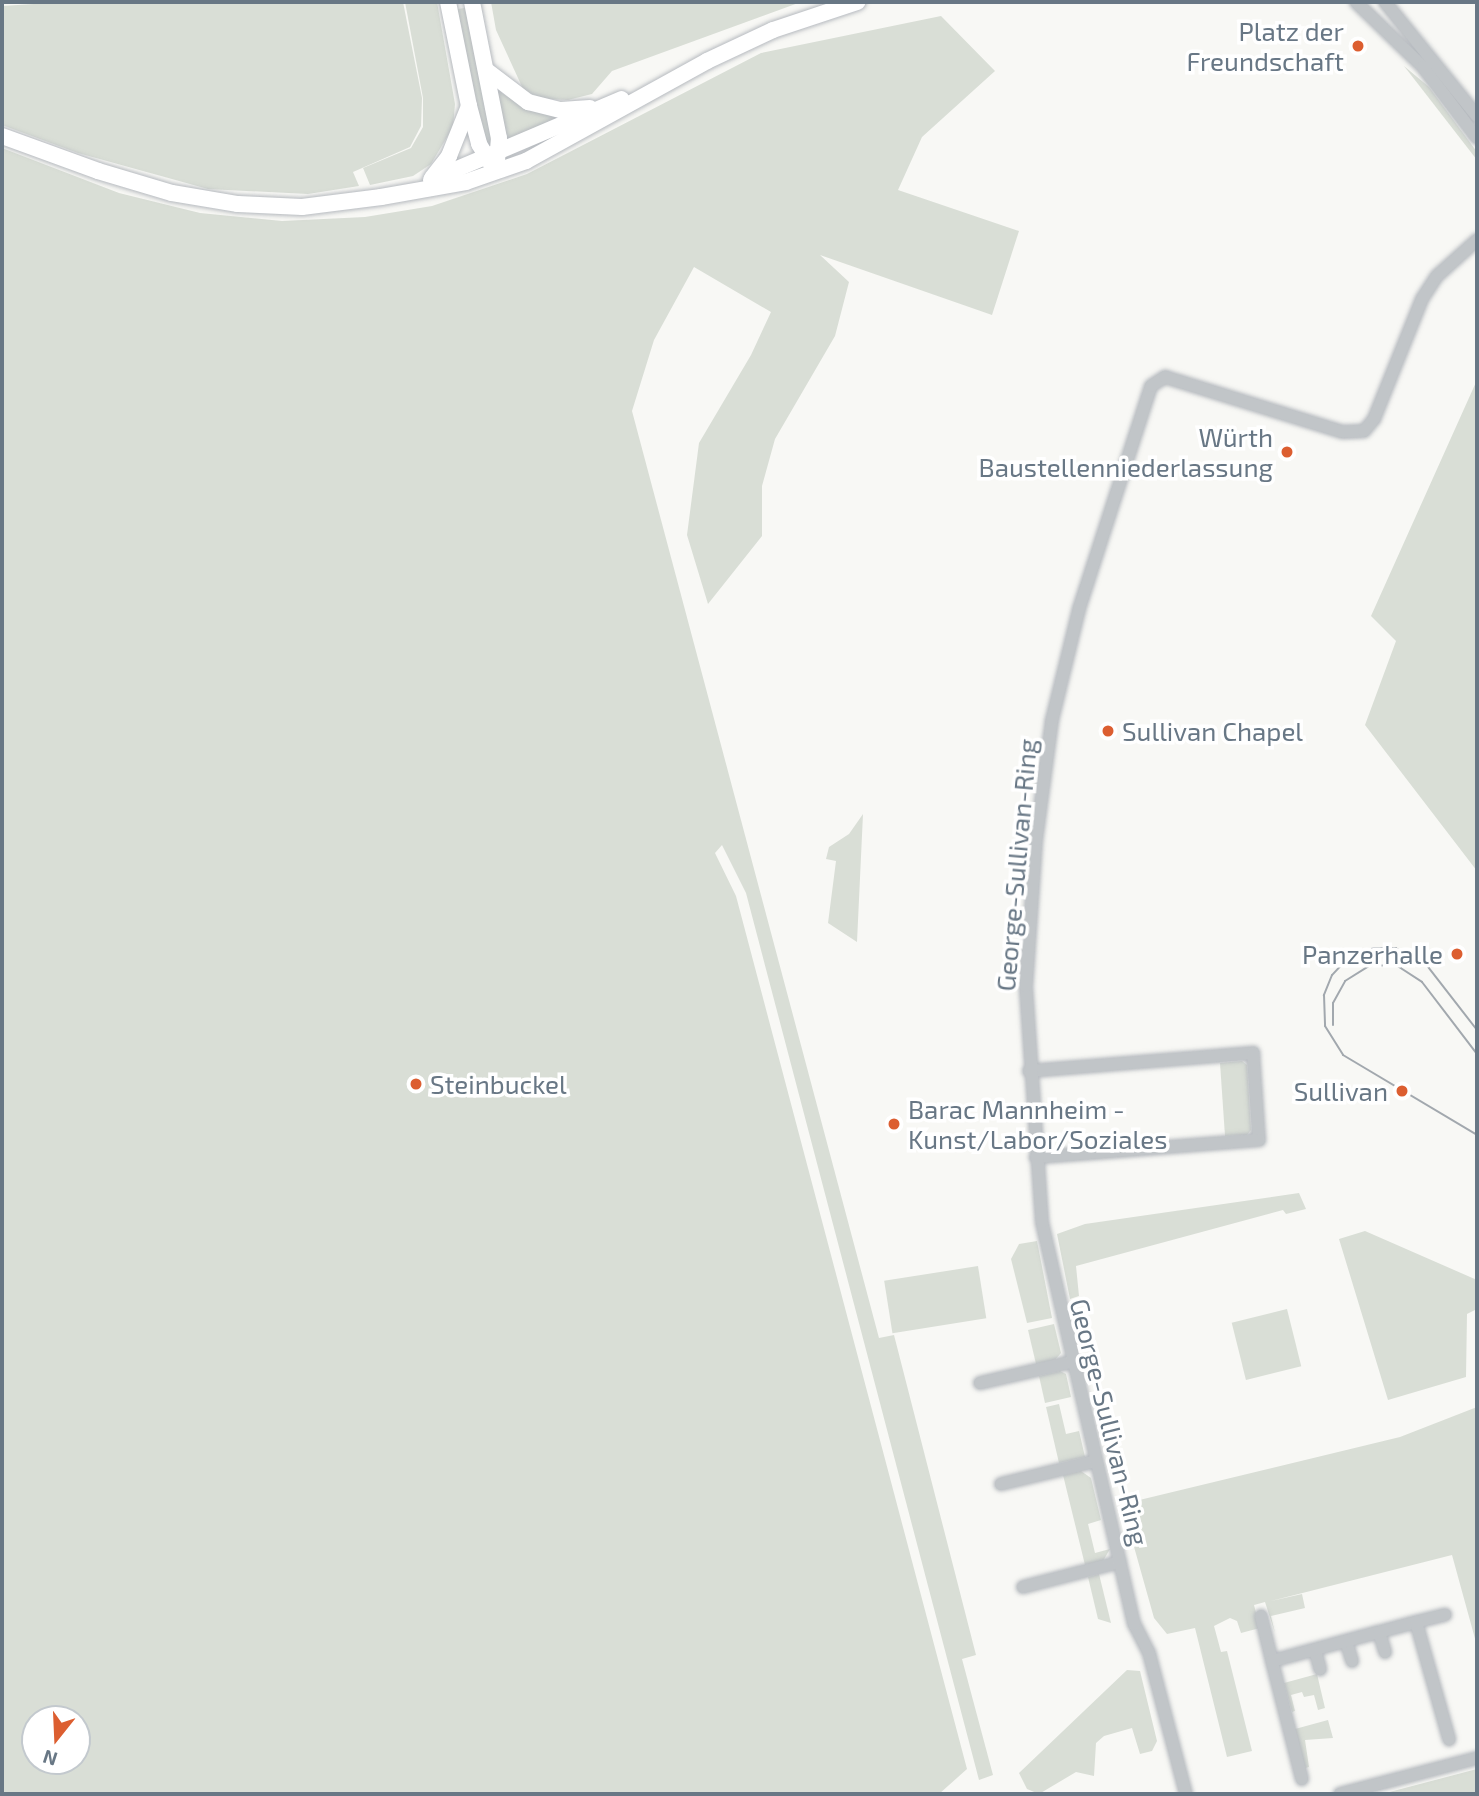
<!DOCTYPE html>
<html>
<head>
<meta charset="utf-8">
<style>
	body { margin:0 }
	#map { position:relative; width:1479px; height:1796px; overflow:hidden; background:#f8f8f5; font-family:"Exo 2",sans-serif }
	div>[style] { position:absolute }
	.green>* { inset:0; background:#d9ded6; transform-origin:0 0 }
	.roads { filter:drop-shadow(0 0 2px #b6babf) drop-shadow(0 0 2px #b6babf) }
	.street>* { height:12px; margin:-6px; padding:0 6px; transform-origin:6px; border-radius:6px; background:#c1c5c8 }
	.secondary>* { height:16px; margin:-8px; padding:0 8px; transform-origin:8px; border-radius:8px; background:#fff }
	.tram>* { height:2px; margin:-1px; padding:0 1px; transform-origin:1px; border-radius:1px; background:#a2a8ae }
	.dots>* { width:19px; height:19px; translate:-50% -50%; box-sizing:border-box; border:4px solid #fff; border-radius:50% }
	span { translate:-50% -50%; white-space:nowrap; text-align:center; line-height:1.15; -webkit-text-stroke:7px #fff; paint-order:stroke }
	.poi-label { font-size:26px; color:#687785 }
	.right { translate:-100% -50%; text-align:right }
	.left { translate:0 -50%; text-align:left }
	.street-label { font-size:26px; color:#687785 }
	.frame { position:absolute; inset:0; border:4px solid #687785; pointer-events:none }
	.north { position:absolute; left:21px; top:1705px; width:70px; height:70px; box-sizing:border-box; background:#fff; border:2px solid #c3c9ce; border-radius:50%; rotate:198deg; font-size:19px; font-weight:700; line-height:28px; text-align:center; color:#687785 }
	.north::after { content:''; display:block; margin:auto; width:24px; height:32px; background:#dc5e30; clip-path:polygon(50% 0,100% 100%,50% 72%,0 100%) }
</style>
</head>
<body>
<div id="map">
	<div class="green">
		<div style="clip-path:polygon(65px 2px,403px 2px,422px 98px,421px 126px,410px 147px,353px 172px,359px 186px,308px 194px,208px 189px,78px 153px,2px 125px,2px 6px)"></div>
		<div style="clip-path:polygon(405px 2px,437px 2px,455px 104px,453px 127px,431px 164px,413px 176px,370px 185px,363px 168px,411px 148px,423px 127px,423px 98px)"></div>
		<div style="clip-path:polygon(491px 2px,801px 2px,612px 71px,592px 94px,568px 100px,545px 99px,524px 91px,496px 30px)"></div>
		<div style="clip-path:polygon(465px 8px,492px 140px,491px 148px,485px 142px,457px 9px)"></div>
		<div style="clip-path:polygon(evenodd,941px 16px,995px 71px,922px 137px,898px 190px,1019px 231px,992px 315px,820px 255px,849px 282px,835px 336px,775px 439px,762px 486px,762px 536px,708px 604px,687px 535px,699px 443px,751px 355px,771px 312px,694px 267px,654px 340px,632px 411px,879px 1338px,894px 1335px,976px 1655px,962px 1659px,993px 1775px,979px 1780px,746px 893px,722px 845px,715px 853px,736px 896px,967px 1769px,939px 1794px,2px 1794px,2px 148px,119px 193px,200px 213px,282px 221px,365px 217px,432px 206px,527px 174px,761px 53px,941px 16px,35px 1719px,77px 1719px,77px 1761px,35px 1761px,35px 1719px)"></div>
		<div style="clip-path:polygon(1404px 66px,1429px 87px,1477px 152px,1477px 160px)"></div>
		<div style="clip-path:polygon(497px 90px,527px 109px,564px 117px,507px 140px)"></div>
		<div style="clip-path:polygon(1477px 380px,1477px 871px,1365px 725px,1396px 641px,1371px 616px)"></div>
		<div style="clip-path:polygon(863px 814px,857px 942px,828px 923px,836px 861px,826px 859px,829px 847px,849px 834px)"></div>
		<div style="clip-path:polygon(1242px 1061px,1247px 1065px,1251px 1130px,1247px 1135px,1225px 1136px,1220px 1063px)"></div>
		<div style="clip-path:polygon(1299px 1193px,1306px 1209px,1286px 1214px,1283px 1210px,1076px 1266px,1079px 1296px,1070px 1299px,1057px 1234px,1085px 1224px)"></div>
		<div style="clip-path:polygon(1365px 1231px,1477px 1280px,1477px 1309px,1467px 1314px,1466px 1377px,1388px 1400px,1339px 1239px)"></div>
		<div style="clip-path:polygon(1037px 1241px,1052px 1318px,1027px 1323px,1011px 1259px,1019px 1244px)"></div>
		<div style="left:978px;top:1266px;width:53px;height:95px;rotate:81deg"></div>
		<div style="left:1287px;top:1309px;width:59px;height:57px;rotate:76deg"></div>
		<div style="clip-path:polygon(1054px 1324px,1061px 1353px,1055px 1360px,1036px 1364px,1028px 1330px)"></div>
		<div style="clip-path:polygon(1060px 1371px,1066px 1374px,1071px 1397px,1045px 1403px,1039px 1376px)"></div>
		<div style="clip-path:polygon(1059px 1404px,1066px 1434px,1079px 1431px,1085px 1457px,1059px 1463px,1046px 1407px)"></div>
		<div style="clip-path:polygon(1477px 1407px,1477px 1646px,1452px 1555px,1267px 1602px,1302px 1594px,1305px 1608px,1271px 1616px,1275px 1633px,1265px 1602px,1254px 1605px,1260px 1628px,1241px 1633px,1237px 1621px,1230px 1618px,1214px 1626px,1221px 1652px,1227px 1651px,1252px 1751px,1227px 1757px,1195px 1628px,1167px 1634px,1154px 1618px,1129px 1529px,1127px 1503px,1400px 1437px)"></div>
		<div style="clip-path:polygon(1081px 1471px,1091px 1478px,1101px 1520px,1088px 1524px,1095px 1553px,1110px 1549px,1103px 1561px,1085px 1565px,1063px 1475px)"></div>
		<div style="clip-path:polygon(1099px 1574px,1111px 1623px,1098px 1619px,1088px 1577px)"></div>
		<div style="clip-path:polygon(1127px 1670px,1140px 1671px,1157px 1741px,1152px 1751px,1140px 1754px,1132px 1728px,1104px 1736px,1096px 1743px,1094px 1776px,1076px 1772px,1039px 1794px,1027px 1789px,1019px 1773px)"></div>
		<div style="clip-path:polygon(1317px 1674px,1325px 1708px,1318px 1710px,1314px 1695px,1304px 1697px,1302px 1692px,1291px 1695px,1295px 1711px,1292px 1712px,1284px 1683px)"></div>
		<div style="clip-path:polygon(1328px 1720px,1333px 1738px,1305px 1740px,1309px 1767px,1305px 1768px,1295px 1729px)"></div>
		<div style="clip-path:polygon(1477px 1769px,1477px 1794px,1382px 1794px)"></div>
	</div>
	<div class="roads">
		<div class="street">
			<div style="left:1356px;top:2px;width:93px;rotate:44.1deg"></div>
			<div style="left:1423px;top:67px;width:89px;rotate:52.7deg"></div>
			<div style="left:1385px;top:2px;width:146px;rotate:51.1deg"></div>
			<div style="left:1029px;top:1071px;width:225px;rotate:-4.6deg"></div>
			<div style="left:1253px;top:1053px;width:87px;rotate:86.1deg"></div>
			<div style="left:1259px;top:1140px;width:224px;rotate:175.6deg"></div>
			<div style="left:980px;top:1383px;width:93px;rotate:-13deg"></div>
			<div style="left:1001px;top:1484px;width:98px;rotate:-13.6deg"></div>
			<div style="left:1023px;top:1587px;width:100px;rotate:-14.5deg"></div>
			<div style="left:1261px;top:1616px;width:46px;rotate:76.3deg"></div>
			<div style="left:1416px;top:1622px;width:30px;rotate:-14deg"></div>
			<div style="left:1379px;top:1632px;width:21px;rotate:73deg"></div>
			<div style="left:1346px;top:1641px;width:21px;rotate:73deg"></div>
			<div style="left:1315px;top:1650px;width:20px;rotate:75deg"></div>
			<div style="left:1302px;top:1779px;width:122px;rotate:-104.3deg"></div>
			<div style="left:1272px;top:1661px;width:111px;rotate:-15.2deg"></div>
			<div style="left:1379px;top:1632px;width:38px;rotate:-15deg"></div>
			<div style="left:1416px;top:1622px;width:122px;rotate:74.2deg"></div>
			<div style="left:1186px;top:1794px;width:146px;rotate:-104.7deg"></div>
			<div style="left:1149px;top:1653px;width:33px;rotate:-117deg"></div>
			<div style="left:1134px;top:1624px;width:412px;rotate:-102.9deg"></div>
			<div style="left:1042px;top:1222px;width:237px;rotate:-93.9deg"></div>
			<div style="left:1026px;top:986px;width:146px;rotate:-86.1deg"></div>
			<div style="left:1036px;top:840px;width:121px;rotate:-82.4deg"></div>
			<div style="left:1052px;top:720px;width:114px;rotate:-76.3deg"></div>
			<div style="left:1079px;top:609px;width:234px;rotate:-72.1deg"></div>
			<div style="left:1151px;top:386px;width:17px;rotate:-33deg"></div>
			<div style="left:1165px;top:377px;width:186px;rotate:17.2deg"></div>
			<div style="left:1343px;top:432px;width:21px;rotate:-3deg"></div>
			<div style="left:1364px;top:431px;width:16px;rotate:-50deg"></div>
			<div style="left:1374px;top:419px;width:129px;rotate:-68.2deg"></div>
			<div style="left:1422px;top:299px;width:27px;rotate:-57deg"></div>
			<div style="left:1437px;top:276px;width:54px;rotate:-42deg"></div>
			<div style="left:1340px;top:1794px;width:142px;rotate:-14.7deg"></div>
		</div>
		<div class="secondary">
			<div style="left:448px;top:2px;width:106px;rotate:78.6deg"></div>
			<div style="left:469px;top:106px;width:39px;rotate:75deg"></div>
			<div style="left:479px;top:144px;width:23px;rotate:59deg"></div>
			<div style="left:472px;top:2px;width:139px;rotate:78.8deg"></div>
			<div style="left:499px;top:138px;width:21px;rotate:95deg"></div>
			<div style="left:486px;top:70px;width:53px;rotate:37.3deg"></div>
			<div style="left:528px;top:102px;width:34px;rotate:14deg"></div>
			<div style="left:561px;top:110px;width:29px;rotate:-4deg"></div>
			<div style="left:2px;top:136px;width:102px;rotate:20deg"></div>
			<div style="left:98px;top:171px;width:77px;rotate:16.6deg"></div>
			<div style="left:172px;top:193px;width:67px;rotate:9.5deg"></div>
			<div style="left:238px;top:204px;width:64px;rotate:2.7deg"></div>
			<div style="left:302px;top:207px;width:80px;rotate:-7.2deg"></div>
			<div style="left:381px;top:197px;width:86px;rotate:-10deg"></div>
			<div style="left:466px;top:182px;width:64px;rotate:-19.3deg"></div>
			<div style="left:526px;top:161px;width:207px;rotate:-28.9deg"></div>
			<div style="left:707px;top:61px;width:73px;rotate:-25.2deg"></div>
			<div style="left:773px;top:30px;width:89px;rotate:-18.4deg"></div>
			<div style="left:432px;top:178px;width:28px;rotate:-52deg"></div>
			<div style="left:449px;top:156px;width:54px;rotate:-68.2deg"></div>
			<div style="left:431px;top:180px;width:207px;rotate:-23deg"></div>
		</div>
	</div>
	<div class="tram">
		<div style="left:1333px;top:1025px;width:22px;rotate:-90deg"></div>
		<div style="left:1333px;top:1003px;width:25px;rotate:-61deg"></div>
		<div style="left:1345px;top:981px;width:28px;rotate:-32deg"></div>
		<div style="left:1369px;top:966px;width:27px;rotate:-2deg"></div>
		<div style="left:1396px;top:965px;width:31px;rotate:33deg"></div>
		<div style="left:1422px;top:982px;width:91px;rotate:52.6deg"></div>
		<div style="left:1477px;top:1030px;width:85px;rotate:-127.8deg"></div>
		<div style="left:1425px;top:963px;width:33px;rotate:-153deg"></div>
		<div style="left:1396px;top:948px;width:22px;rotate:180deg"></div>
		<div style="left:1374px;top:948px;width:29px;rotate:158deg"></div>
		<div style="left:1347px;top:959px;width:22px;rotate:133deg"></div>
		<div style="left:1332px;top:975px;width:22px;rotate:112deg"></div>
		<div style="left:1324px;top:995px;width:31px;rotate:88deg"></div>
		<div style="left:1325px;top:1026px;width:34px;rotate:58deg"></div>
		<div style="left:1343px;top:1055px;width:156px;rotate:30.8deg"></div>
	</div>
	<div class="dots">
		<div style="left:1358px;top:46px;background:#dc5e30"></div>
		<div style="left:1287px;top:452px;background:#dc5e30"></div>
		<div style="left:1108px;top:731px;background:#dc5e30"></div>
		<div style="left:1457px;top:954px;background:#dc5e30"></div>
		<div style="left:416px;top:1084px;background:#dc5e30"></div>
		<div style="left:1402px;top:1091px;background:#dc5e30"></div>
		<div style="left:894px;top:1124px;background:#dc5e30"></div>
	</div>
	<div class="poi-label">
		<span class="right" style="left:1344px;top:46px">Platz der<br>Freundschaft</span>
		<span class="right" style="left:1273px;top:452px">Würth<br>Baustellenniederlassung</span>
		<span class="left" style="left:1122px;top:731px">Sullivan Chapel</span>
		<span class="right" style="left:1443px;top:954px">Panzerhalle</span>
		<span class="left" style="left:430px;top:1084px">Steinbuckel</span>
		<span class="right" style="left:1388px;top:1091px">Sullivan</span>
		<span class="left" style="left:908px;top:1124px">Barac Mannheim -<br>Kunst/Labor/Soziales</span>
	</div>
	<div class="street-label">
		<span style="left:1016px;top:865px;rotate:-85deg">George-Sullivan-Ring</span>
		<span style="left:1110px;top:1422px;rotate:76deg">George-Sullivan-Ring</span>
	</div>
	<div class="frame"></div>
	<div class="north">N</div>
</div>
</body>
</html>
